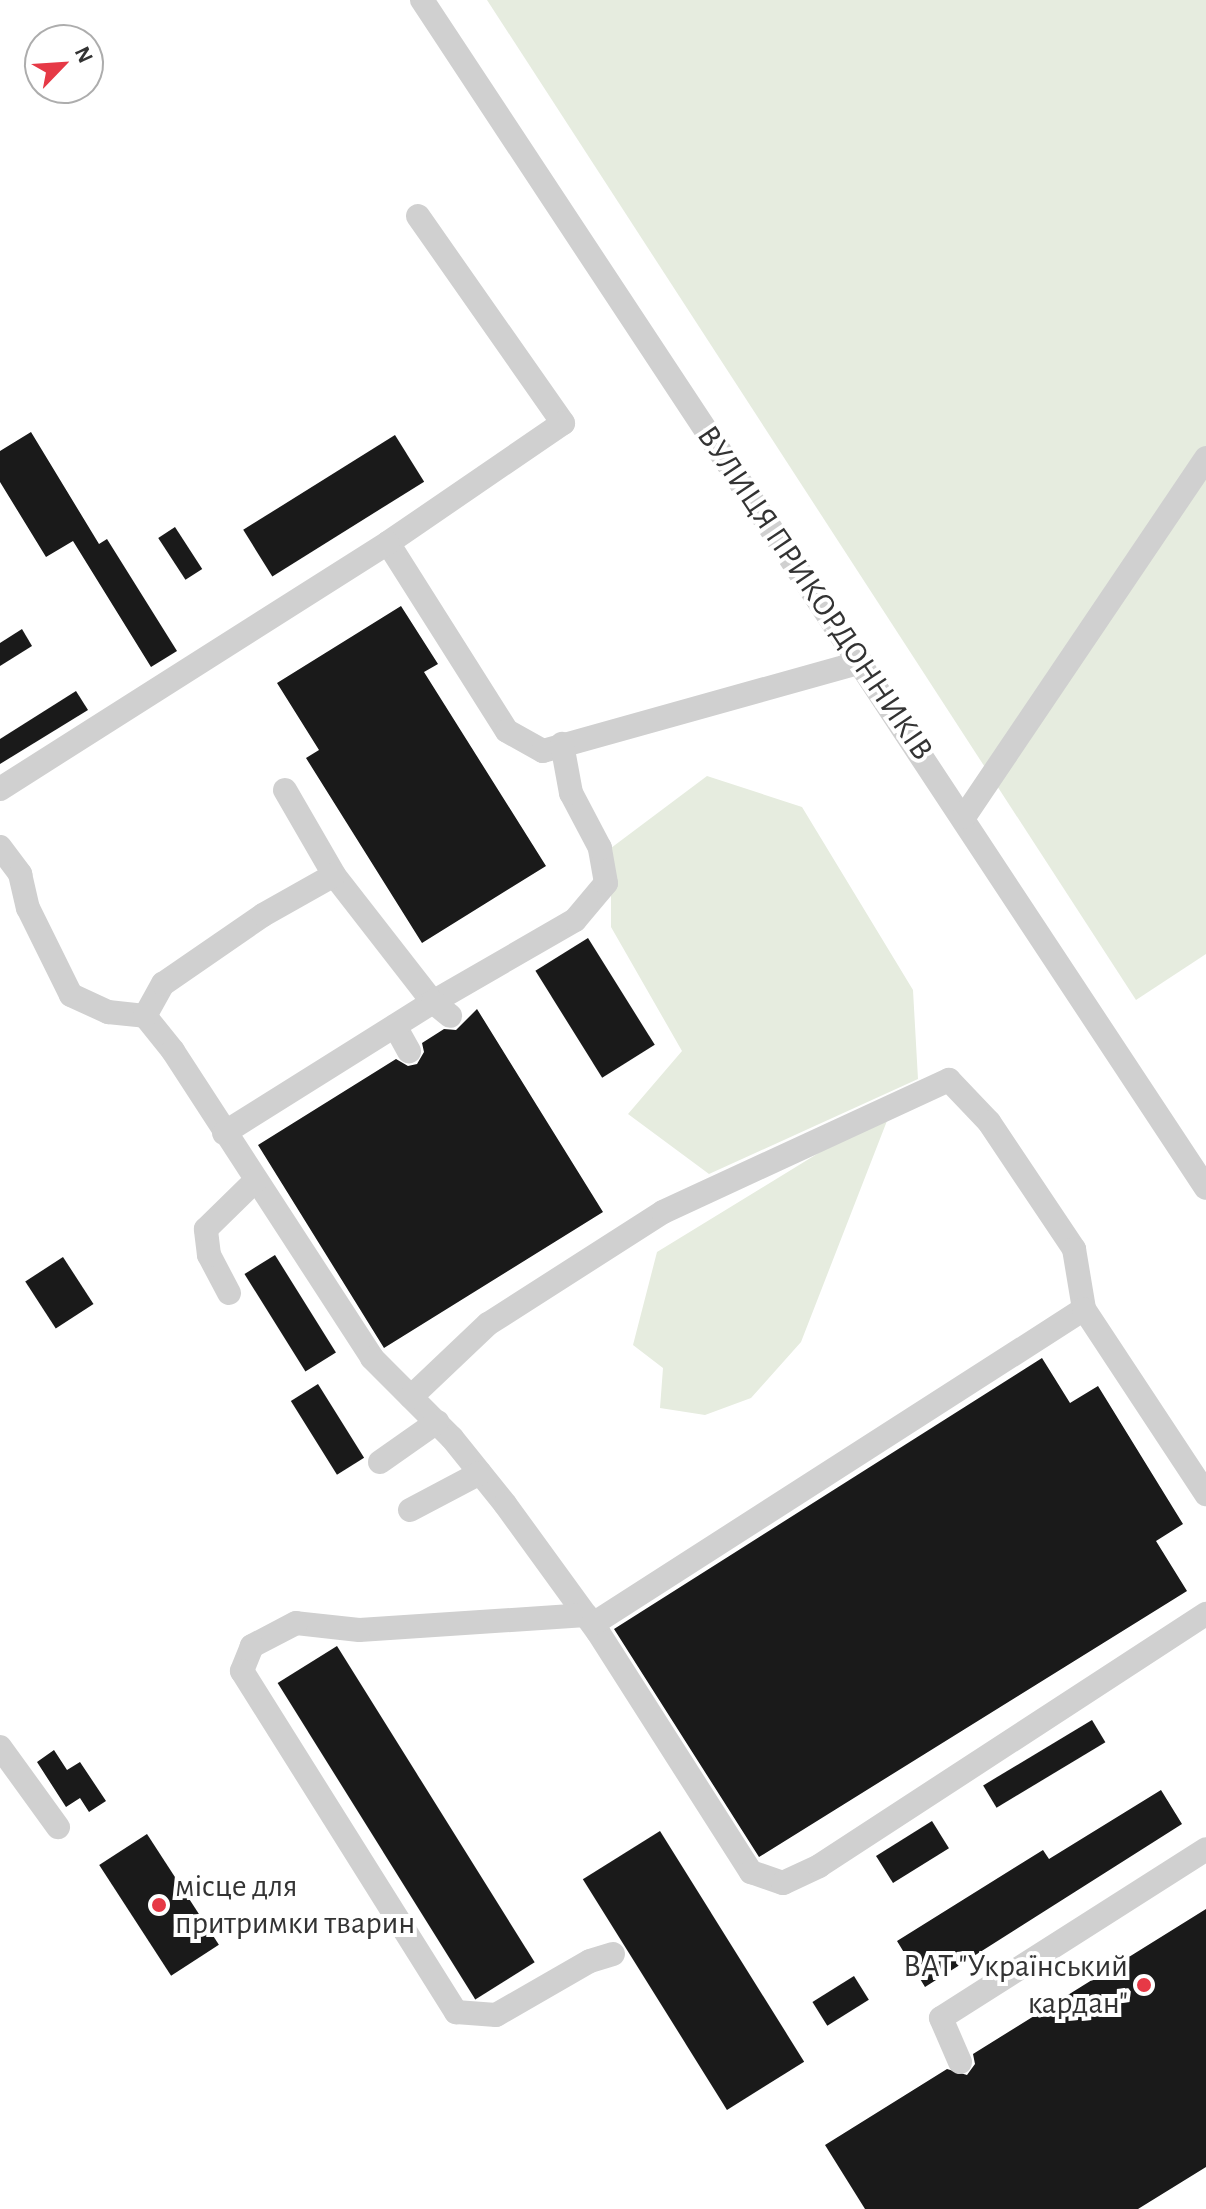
<!DOCTYPE html>
<html>
<head>
<meta charset="utf-8">
<style>
	body { margin:0 }
	#map { position:relative; width:1206px; height:2209px; overflow:hidden; background:#fff; font-family:"Alegreya Sans",sans-serif }
	div>[style] { position:absolute }
	.green>* { inset:0; background:#e6ecdf }
	.building>* { inset:0; background:#1a1a1a; transform-origin:0 0 }
	.minor>* { height:24px; margin:-12px; padding:0 12px; transform-origin:12px; border-radius:12px; background:#d0d0d0 }
	.dots>* { width:22px; height:22px; translate:-50% -50%; box-sizing:border-box; border:4px solid #fff; border-radius:50% }
	span { translate:-50% -50%; white-space:nowrap; text-align:center; line-height:1.15; -webkit-text-stroke:8px #fff; paint-order:stroke }
	.street-label { font-size:32px; color:#333 }
	.poi-label { font-size:32px; color:#333 }
	.left { translate:0 -50%; text-align:left }
	.right { translate:-100% -50%; text-align:right }
	.north { position:absolute; left:24px; top:24px; width:80px; height:80px; box-sizing:border-box; background:#fff; border:2px solid #adadad; border-radius:50%; rotate:65deg; font-size:22px; font-weight:700; line-height:32px; text-align:center; color:#333 }
	.north::after { content:''; display:block; margin:auto; width:28px; height:36px; background:#e63946; clip-path:polygon(50% 0,100% 100%,50% 72%,0 100%) }
</style>
</head>
<body>
<div id="map">
	<div class="green">
		<div style="clip-path:polygon(487px 0,1206px 0,1206px 954px,1136px 1000px)"></div>
		<div style="clip-path:polygon(707px 776px,802px 807px,913px 990px,918px 1079px,709px 1174px,628px 1114px,682px 1051px,611px 927px,611px 848px)"></div>
		<div style="clip-path:polygon(892px 1108px,801px 1342px,751px 1398px,705px 1415px,660px 1408px,663px 1368px,633px 1345px,657px 1252px)"></div>
	</div>
	<div class="building">
		<div style="clip-path:polygon(31px 432px,99px 544px,107px 539px,177px 651px,151px 667px,73px 541px,46px 557px,0 482px,0 451px)"></div>
		<div style="left:395px;top:435px;width:55px;height:179px;rotate:58deg"></div>
		<div style="left:175px;top:527px;width:50px;height:20px;rotate:57deg"></div>
		<div style="clip-path:polygon(401px 606px,438px 664px,424px 672px,546px 866px,422px 943px,306px 758px,319px 750px,277px 683px)"></div>
		<div style="clip-path:polygon(22px 629px,32px 646px,0 666px,0 643px)"></div>
		<div style="clip-path:polygon(76px 691px,88px 710px,0 764px,0 739px)"></div>
		<div style="left:588px;top:938px;width:126px;height:62px;rotate:58deg"></div>
		<div style="clip-path:polygon(477px 1009px,603px 1212px,384px 1348px,258px 1145px,396px 1059px,408px 1066px,417px 1064px,424px 1052px,422px 1043px,444px 1029px,456px 1030px)"></div>
		<div style="left:275px;top:1255px;width:115px;height:36px;rotate:58deg"></div>
		<div style="left:63px;top:1257px;width:56px;height:45px;rotate:57deg"></div>
		<div style="clip-path:polygon(1042px 1358px,1070px 1403px,1098px 1386px,1183px 1524px,1156px 1541px,1187px 1591px,759px 1857px,614px 1629px)"></div>
		<div style="left:318px;top:1384px;width:87px;height:32px;rotate:58deg"></div>
		<div style="left:337px;top:1646px;width:373px;height:70px;rotate:58deg"></div>
		<div style="left:1092px;top:1720px;width:26px;height:127px;rotate:59deg"></div>
		<div style="clip-path:polygon(54px 1750px,67px 1770px,80px 1762px,106px 1801px,89px 1812px,80px 1798px,66px 1807px,37px 1762px)"></div>
		<div style="clip-path:polygon(1161px 1790px,1182px 1824px,925px 1987px,897px 1941px,1043px 1850px,1049px 1859px)"></div>
		<div style="left:932px;top:1821px;width:32px;height:66px;rotate:58deg"></div>
		<div style="left:660px;top:1831px;width:272px;height:91px;rotate:58deg"></div>
		<div style="left:147px;top:1834px;width:132px;height:57px;rotate:57deg"></div>
		<div style="clip-path:polygon(1206px 1909px,1206px 2167px,1138px 2209px,865px 2209px,825px 2145px,947px 2069px,967px 2075px,975px 2064px,973px 2054px)"></div>
		<div style="left:854px;top:1976px;width:28px;height:49px;rotate:58deg"></div>
	</div>
	<div class="minor">
		<div style="left:422px;top:0;width:1423px;rotate:56.58deg"></div>
		<div style="left:418px;top:216px;width:253px;rotate:55deg"></div>
		<div style="left:563px;top:423px;width:212px;rotate:145.6deg"></div>
		<div style="left:388px;top:543px;width:222px;rotate:57.7deg"></div>
		<div style="left:507px;top:731px;width:41px;rotate:29.1deg"></div>
		<div style="left:543px;top:751px;width:330px;rotate:-15.6deg"></div>
		<div style="left:0;top:789px;width:459px;rotate:-32.4deg"></div>
		<div style="left:285px;top:790px;width:98px;rotate:60deg"></div>
		<div style="left:334px;top:875px;width:161px;rotate:52.1deg"></div>
		<div style="left:433px;top:1002px;width:164px;rotate:-30deg"></div>
		<div style="left:575px;top:920px;width:48px;rotate:-50deg"></div>
		<div style="left:606px;top:883px;width:36px;rotate:-100deg"></div>
		<div style="left:600px;top:848px;width:62px;rotate:-117.8deg"></div>
		<div style="left:571px;top:793px;width:50px;rotate:-100.4deg"></div>
		<div style="left:964px;top:817px;width:433px;rotate:-56deg"></div>
		<div style="left:0;top:847px;width:34px;rotate:53deg"></div>
		<div style="left:20px;top:874px;width:35px;rotate:77deg"></div>
		<div style="left:28px;top:908px;width:97px;rotate:63.7deg"></div>
		<div style="left:71px;top:995px;width:41px;rotate:24.7deg"></div>
		<div style="left:108px;top:1012px;width:37px;rotate:6deg"></div>
		<div style="left:145px;top:1016px;width:45px;rotate:51.3deg"></div>
		<div style="left:173px;top:1051px;width:366px;rotate:57deg"></div>
		<div style="left:372px;top:1358px;width:113px;rotate:45deg"></div>
		<div style="left:452px;top:1438px;width:85px;rotate:51.2deg"></div>
		<div style="left:505px;top:1504px;width:158px;rotate:54deg"></div>
		<div style="left:598px;top:1632px;width:285px;rotate:57.5deg"></div>
		<div style="left:751px;top:1872px;width:34px;rotate:19deg"></div>
		<div style="left:783px;top:1883px;width:40px;rotate:-25deg"></div>
		<div style="left:819px;top:1866px;width:462px;rotate:-33.1deg"></div>
		<div style="left:145px;top:1016px;width:37px;rotate:-61deg"></div>
		<div style="left:163px;top:984px;width:121px;rotate:-34.6deg"></div>
		<div style="left:263px;top:915px;width:81px;rotate:-29.4deg"></div>
		<div style="left:395px;top:1026px;width:29px;rotate:61deg"></div>
		<div style="left:224px;top:1133px;width:247px;rotate:-32.1deg"></div>
		<div style="left:433px;top:1002px;width:22px;rotate:39deg"></div>
		<div style="left:229px;top:1293px;width:43px;rotate:-117.8deg"></div>
		<div style="left:209px;top:1255px;width:26px;rotate:-97deg"></div>
		<div style="left:206px;top:1229px;width:69px;rotate:-44.4deg"></div>
		<div style="left:411px;top:1397px;width:106px;rotate:-43.5deg"></div>
		<div style="left:488px;top:1324px;width:208px;rotate:-32.6deg"></div>
		<div style="left:663px;top:1212px;width:315px;rotate:-24.8deg"></div>
		<div style="left:949px;top:1080px;width:58px;rotate:46.4deg"></div>
		<div style="left:989px;top:1122px;width:153px;rotate:56.2deg"></div>
		<div style="left:1074px;top:1249px;width:61px;rotate:80.5deg"></div>
		<div style="left:380px;top:1462px;width:70px;rotate:-35.1deg"></div>
		<div style="left:410px;top:1510px;width:79px;rotate:-27.9deg"></div>
		<div style="left:586px;top:1615px;width:227px;rotate:176.2deg"></div>
		<div style="left:359px;top:1630px;width:63px;rotate:-173.7deg"></div>
		<div style="left:296px;top:1623px;width:50px;rotate:152.4deg"></div>
		<div style="left:252px;top:1646px;width:27px;rotate:112deg"></div>
		<div style="left:242px;top:1671px;width:403px;rotate:57.9deg"></div>
		<div style="left:456px;top:2012px;width:40px;rotate:4.3deg"></div>
		<div style="left:496px;top:2015px;width:108px;rotate:-29.9deg"></div>
		<div style="left:590px;top:1961px;width:24px;rotate:-17deg"></div>
		<div style="left:593px;top:1624px;width:583px;rotate:-32.68deg"></div>
		<div style="left:1084px;top:1309px;width:222px;rotate:56.6deg"></div>
		<div style="left:0;top:1747px;width:99px;rotate:54.1deg"></div>
		<div style="left:960px;top:2062px;width:48px;rotate:-113.4deg"></div>
		<div style="left:941px;top:2018px;width:314px;rotate:-32.5deg"></div>
	</div>
	<div class="dots">
		<div style="left:159px;top:1905px;background:#e63946"></div>
		<div style="left:1144px;top:1985px;background:#e63946"></div>
	</div>
	<div class="street-label">
		<span style="left:815px;top:593px;rotate:56deg">ВУЛИЦЯ ПРИКОРДОННИКІВ</span>
	</div>
	<div class="poi-label">
		<span class="left" style="left:175px;top:1905px">місце для<br>притримки тварин</span>
		<span class="right" style="left:1128px;top:1985px">ВАТ "Український<br>кардан"</span>
	</div>
	<div class="north">N</div>
</div>
</body>
</html>
